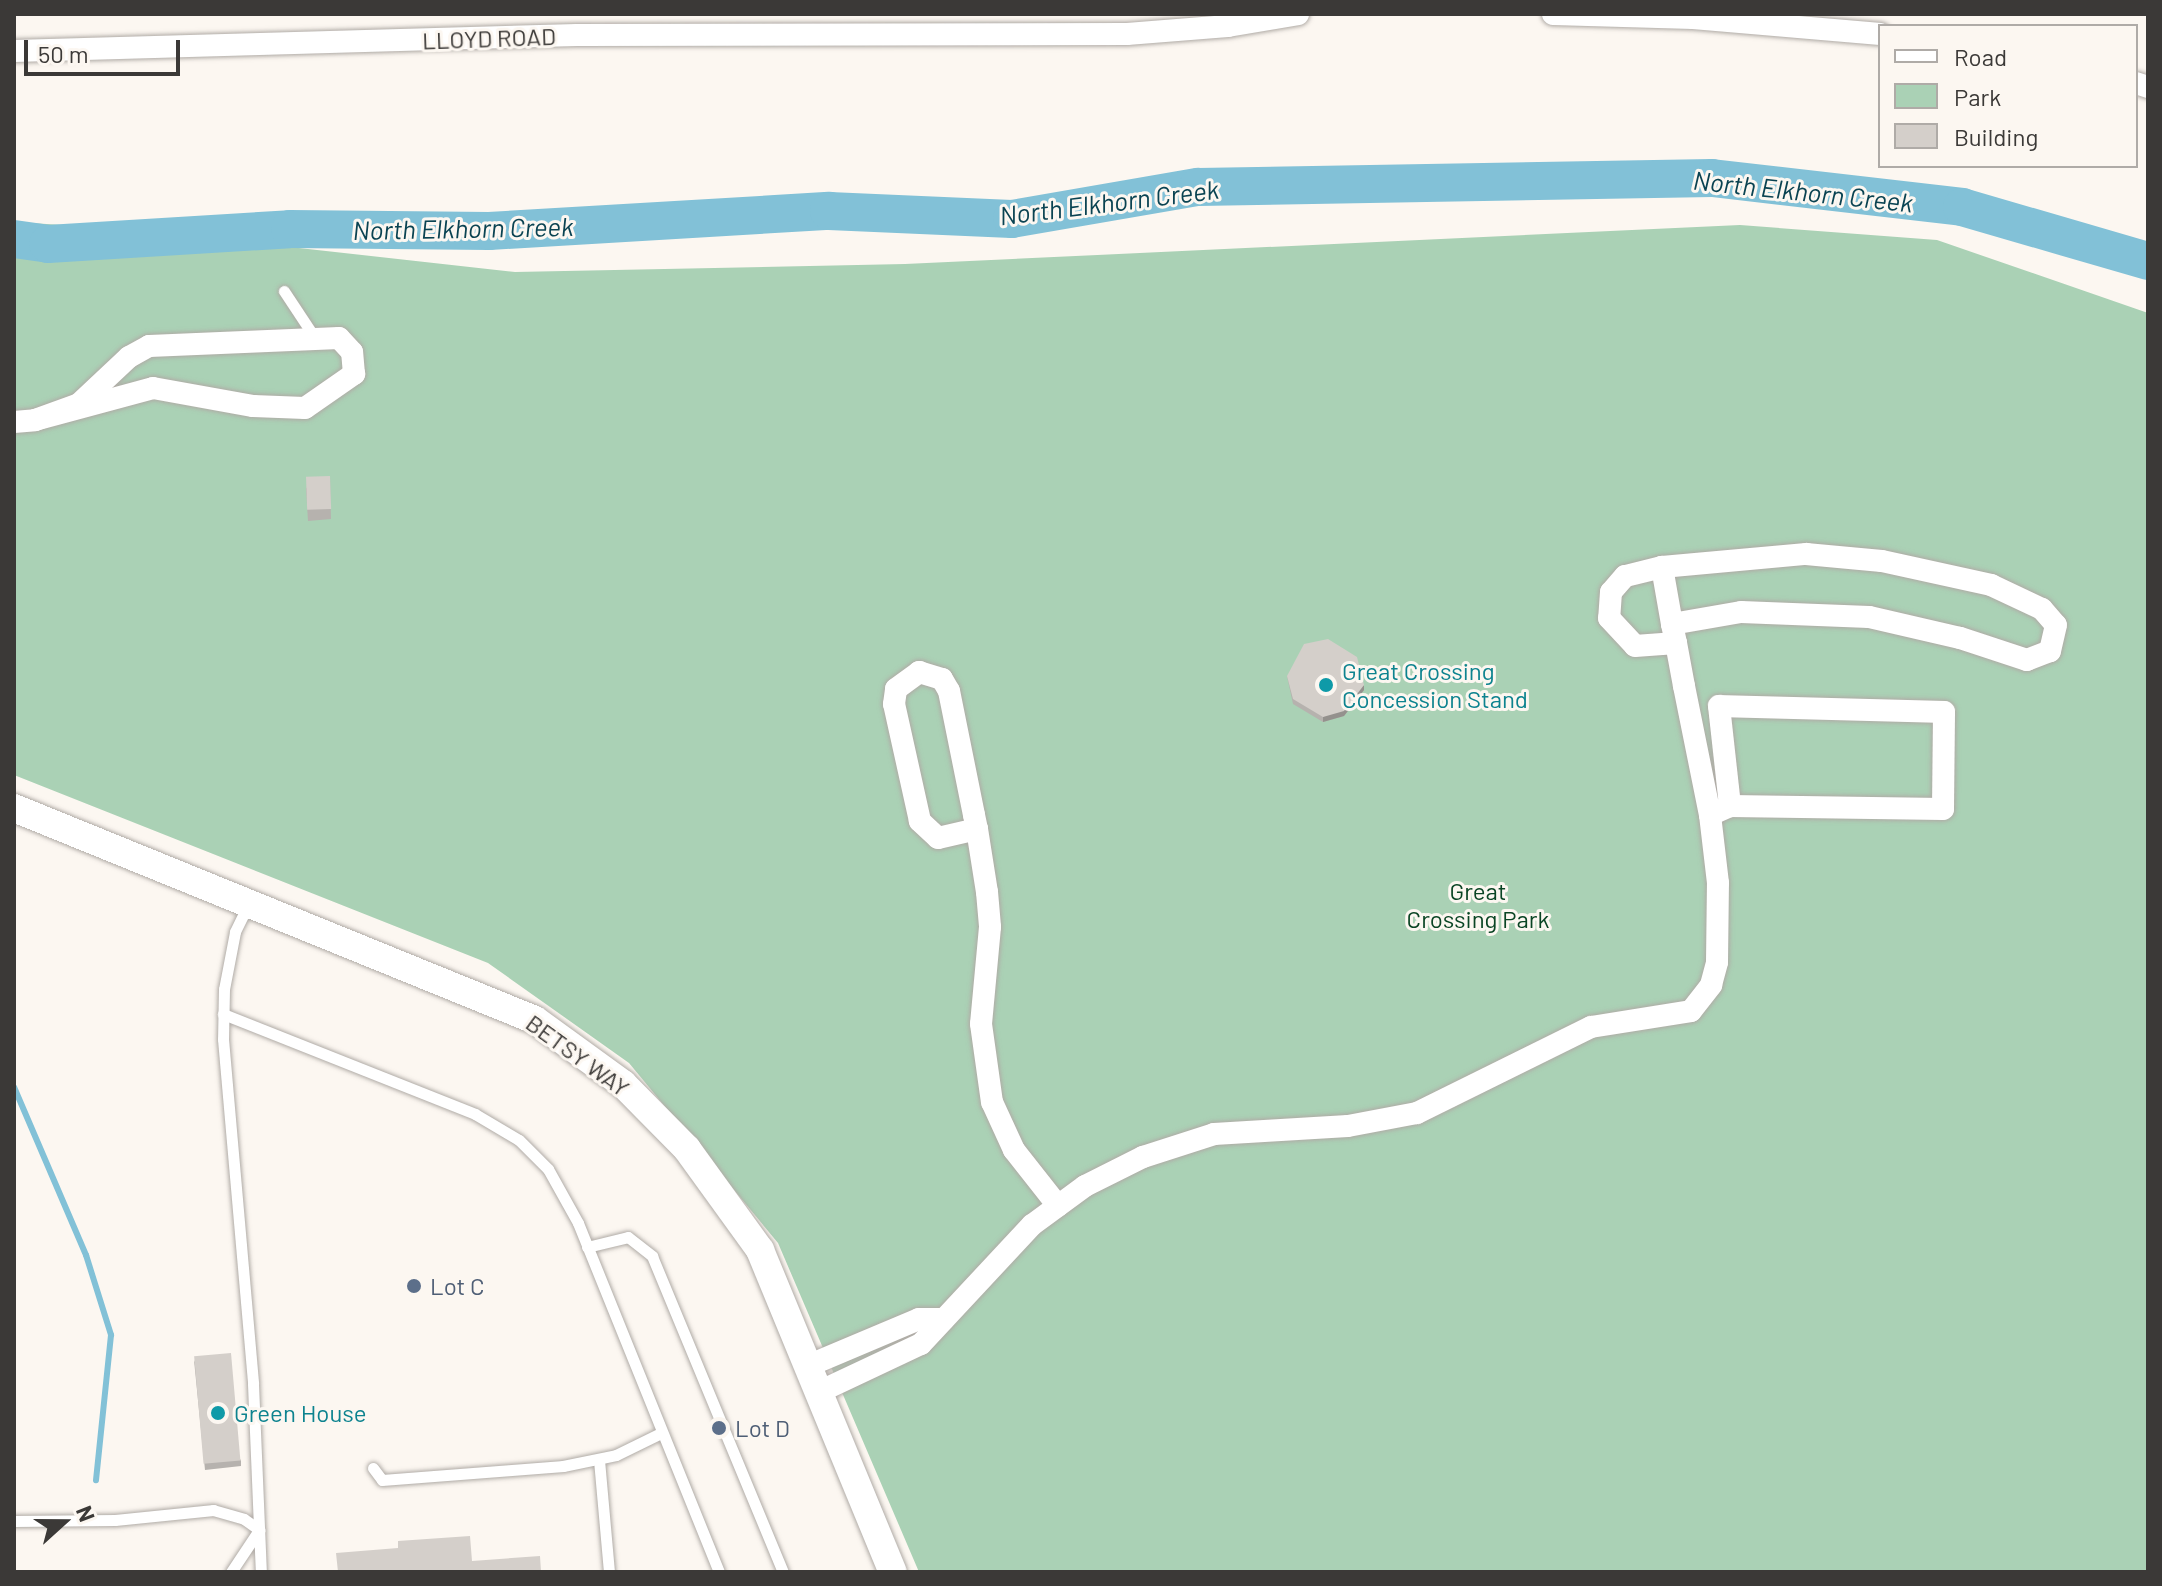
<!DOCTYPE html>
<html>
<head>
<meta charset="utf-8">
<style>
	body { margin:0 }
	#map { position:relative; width:2162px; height:1586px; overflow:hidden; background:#fcf7f1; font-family:Barlow,sans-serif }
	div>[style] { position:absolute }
	.green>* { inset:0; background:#aad1b5 }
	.stream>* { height:6px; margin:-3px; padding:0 3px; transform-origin:3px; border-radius:3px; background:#82c1d7 }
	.river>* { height:38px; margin:-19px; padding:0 19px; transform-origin:19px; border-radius:19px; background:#82c1d7 }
	.roads { filter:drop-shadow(0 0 2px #b0aba6) drop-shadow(0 0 2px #b0aba6) }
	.service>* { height:11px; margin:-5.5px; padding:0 5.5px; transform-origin:5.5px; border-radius:5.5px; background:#fff }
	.minor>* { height:22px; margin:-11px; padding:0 11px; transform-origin:11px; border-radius:11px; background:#fff }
	.tertiary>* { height:28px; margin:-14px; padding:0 14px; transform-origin:14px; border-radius:14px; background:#fff }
	.wall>* { inset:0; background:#b6b2ae }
	.shaded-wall>* { inset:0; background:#94918d }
	.building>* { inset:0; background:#d4cfca; transform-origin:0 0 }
	.dots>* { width:22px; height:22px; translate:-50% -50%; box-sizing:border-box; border:4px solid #fcf7f1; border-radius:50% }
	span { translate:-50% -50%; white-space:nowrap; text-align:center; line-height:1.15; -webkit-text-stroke:6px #fcf7f1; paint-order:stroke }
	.street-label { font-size:24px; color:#3b3937 }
	.culture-label { font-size:24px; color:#0d838f }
	.left { translate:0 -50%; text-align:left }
	.park-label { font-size:24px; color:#0a4524 }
	.service-label { font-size:24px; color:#4e5e75 }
	.water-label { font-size:26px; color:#0a4352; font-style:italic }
	.frame { position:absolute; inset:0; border:16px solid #3b3937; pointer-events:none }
	.legend { position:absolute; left:1878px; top:24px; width:260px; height:144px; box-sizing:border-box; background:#fcf7f1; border:2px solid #afaba7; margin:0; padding:10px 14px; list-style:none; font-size:24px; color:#3b3937 }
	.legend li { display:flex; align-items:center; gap:16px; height:40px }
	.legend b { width:40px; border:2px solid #afaba7 }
	.north { position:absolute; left:24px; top:1482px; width:80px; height:80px; -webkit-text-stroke:6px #fcf7f1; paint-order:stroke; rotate:69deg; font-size:22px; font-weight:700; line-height:32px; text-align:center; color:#3b3937 }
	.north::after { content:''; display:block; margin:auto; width:28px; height:36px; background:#3b3937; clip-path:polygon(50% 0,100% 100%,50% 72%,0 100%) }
	.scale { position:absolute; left:24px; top:40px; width:156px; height:36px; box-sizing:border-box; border:4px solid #3b3937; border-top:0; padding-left:10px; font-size:24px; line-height:28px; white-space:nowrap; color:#3b3937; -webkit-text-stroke:6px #fcf7f1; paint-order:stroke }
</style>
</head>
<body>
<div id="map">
	<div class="green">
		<div style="clip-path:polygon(14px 222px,128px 229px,515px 272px,905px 264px,1740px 225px,1937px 240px,2148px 313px,2148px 1572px,919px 1572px,778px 1243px,629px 1063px,488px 963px,14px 775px)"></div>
	</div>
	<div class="stream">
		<div style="left:14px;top:1087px;width:183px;rotate:66.8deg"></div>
		<div style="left:86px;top:1255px;width:84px;rotate:72.6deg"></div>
		<div style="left:111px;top:1335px;width:146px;rotate:95.9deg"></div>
	</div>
	<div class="river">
		<div style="left:14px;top:239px;width:34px;rotate:8deg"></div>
		<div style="left:48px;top:244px;width:242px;rotate:-3.5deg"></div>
		<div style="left:290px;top:229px;width:199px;rotate:0.6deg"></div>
		<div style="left:489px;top:231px;width:341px;rotate:-3.4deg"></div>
		<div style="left:829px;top:211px;width:183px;rotate:2.5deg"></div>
		<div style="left:1012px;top:219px;width:189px;rotate:-9.8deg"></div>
		<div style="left:1198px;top:187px;width:514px;rotate:-1deg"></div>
		<div style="left:1712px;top:178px;width:252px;rotate:6.6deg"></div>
		<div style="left:1962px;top:207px;width:194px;rotate:16.2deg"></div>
	</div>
	<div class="roads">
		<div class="service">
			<div style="left:284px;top:291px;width:56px;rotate:56.6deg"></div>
			<div style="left:248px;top:905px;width:30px;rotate:116deg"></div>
			<div style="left:235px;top:932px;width:58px;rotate:100.9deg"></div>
			<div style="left:224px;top:989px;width:50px;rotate:91.1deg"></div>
			<div style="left:223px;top:1039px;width:346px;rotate:85deg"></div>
			<div style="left:253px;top:1384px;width:188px;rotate:87.6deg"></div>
			<div style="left:223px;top:1014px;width:271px;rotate:21.6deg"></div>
			<div style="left:475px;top:1114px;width:51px;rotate:30.6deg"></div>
			<div style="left:519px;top:1140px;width:41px;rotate:45deg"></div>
			<div style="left:548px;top:1169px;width:62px;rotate:60.9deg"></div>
			<div style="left:578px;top:1223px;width:376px;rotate:68deg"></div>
			<div style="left:587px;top:1247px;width:42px;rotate:-13.7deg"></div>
			<div style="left:628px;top:1237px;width:31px;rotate:38deg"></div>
			<div style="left:652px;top:1256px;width:342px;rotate:67.5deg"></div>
			<div style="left:599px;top:1460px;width:112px;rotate:84.9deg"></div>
			<div style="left:373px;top:1468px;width:15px;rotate:53deg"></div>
			<div style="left:382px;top:1480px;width:182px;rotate:-4.4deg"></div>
			<div style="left:563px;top:1466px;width:54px;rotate:-11.7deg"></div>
			<div style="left:616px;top:1455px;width:50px;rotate:-26.1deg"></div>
			<div style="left:14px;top:1521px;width:101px;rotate:-0.6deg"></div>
			<div style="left:115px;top:1520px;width:99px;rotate:-5.8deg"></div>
			<div style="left:213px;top:1510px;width:32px;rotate:16deg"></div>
			<div style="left:244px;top:1519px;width:19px;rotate:35deg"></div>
			<div style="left:231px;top:1572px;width:50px;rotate:-56.3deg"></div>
		</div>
		<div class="minor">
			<div style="left:1553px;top:14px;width:140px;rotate:1.6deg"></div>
			<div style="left:1693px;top:18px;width:188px;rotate:4.9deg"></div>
			<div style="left:14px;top:51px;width:563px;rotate:-1.63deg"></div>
			<div style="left:577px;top:35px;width:550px;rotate:-0.1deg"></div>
			<div style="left:1127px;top:34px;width:101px;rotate:-4.5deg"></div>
			<div style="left:1228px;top:26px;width:71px;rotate:-9.7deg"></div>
			<div style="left:2136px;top:83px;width:13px;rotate:18deg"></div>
			<div style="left:14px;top:422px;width:21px;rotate:-5deg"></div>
			<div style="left:35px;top:420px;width:122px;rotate:-15.2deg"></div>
			<div style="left:153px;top:388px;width:102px;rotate:10.2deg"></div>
			<div style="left:253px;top:406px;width:52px;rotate:2.2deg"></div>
			<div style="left:305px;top:408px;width:60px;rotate:-34.8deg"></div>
			<div style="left:354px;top:374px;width:22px;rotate:-95deg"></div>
			<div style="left:352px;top:352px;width:19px;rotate:-133deg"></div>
			<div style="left:339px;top:338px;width:190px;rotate:177.6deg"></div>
			<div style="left:149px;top:346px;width:23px;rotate:151deg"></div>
			<div style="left:129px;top:357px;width:69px;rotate:136.8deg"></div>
			<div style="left:79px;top:404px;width:47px;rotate:160deg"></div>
			<div style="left:1662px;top:567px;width:38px;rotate:166deg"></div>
			<div style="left:1625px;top:576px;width:21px;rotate:131deg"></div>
			<div style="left:1611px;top:592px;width:26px;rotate:94deg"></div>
			<div style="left:1609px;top:618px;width:38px;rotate:47deg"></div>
			<div style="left:1635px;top:646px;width:41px;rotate:-4.2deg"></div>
			<div style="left:1710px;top:815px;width:22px;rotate:-24deg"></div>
			<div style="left:1730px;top:806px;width:213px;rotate:0.8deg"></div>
			<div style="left:1943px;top:809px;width:97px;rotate:-89.4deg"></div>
			<div style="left:1944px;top:712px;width:225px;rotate:-178.5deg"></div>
			<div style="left:1719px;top:706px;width:101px;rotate:83.7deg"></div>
			<div style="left:977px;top:829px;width:40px;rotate:167deg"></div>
			<div style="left:938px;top:838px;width:25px;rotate:-137deg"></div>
			<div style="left:920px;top:821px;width:120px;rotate:-102.5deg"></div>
			<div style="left:894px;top:704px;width:15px;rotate:-82deg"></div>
			<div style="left:896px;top:689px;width:29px;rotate:-36deg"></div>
			<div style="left:919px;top:672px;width:24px;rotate:17deg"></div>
			<div style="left:942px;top:679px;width:14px;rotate:60deg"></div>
			<div style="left:949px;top:691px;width:126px;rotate:78.6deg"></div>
			<div style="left:974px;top:815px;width:14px;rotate:78deg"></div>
			<div style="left:977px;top:829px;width:64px;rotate:81deg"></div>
			<div style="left:987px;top:892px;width:35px;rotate:85deg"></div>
			<div style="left:990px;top:927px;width:97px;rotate:95.3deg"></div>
			<div style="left:981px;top:1024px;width:79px;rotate:82deg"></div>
			<div style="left:992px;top:1102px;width:53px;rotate:65.4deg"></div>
			<div style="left:1014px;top:1150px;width:71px;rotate:51.8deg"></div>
			<div style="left:810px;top:1365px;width:118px;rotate:-22.9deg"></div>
			<div style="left:919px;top:1319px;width:25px"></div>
			<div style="left:821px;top:1391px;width:110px;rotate:-25.2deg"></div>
			<div style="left:921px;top:1344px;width:163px;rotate:-47deg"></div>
			<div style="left:1032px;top:1225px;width:66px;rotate:-36.3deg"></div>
			<div style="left:1085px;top:1186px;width:65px;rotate:-26.6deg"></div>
			<div style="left:1143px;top:1157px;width:75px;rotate:-17.9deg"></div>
			<div style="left:1214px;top:1134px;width:134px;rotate:-3.4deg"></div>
			<div style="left:1348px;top:1126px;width:70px;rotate:-10.7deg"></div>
			<div style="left:1417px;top:1113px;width:194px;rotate:-26.3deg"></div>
			<div style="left:1591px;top:1027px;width:101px;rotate:-9.1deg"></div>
			<div style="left:1691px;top:1011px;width:33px;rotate:-52deg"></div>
			<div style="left:1711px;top:985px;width:24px;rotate:-75deg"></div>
			<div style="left:1717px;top:962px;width:79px;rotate:-89.3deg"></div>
			<div style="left:1718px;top:883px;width:68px;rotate:-96.7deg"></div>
			<div style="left:1710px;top:815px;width:132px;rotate:-101.4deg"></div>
			<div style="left:1684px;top:686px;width:44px;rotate:-100.5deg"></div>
			<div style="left:1676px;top:643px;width:19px;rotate:-102deg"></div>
			<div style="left:1672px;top:624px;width:58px;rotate:-100deg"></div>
			<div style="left:1662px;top:567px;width:145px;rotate:-5.2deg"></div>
			<div style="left:1806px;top:554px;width:76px;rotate:5.3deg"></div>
			<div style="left:1882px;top:561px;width:112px;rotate:12.4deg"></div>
			<div style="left:1991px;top:585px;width:56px;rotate:25.2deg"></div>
			<div style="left:2042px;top:609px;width:21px;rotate:49deg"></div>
			<div style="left:2056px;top:625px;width:27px;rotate:103deg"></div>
			<div style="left:2050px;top:651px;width:25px;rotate:159deg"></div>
			<div style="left:2027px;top:660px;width:71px;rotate:-161.8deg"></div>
			<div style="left:1960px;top:638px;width:93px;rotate:-167deg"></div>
			<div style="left:1869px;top:617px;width:128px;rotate:-177.8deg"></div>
			<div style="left:1741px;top:612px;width:70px;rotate:170.1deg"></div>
		</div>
		<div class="tertiary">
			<div style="left:14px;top:808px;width:562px;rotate:22.14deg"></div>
			<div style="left:535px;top:1020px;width:109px;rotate:36deg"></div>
			<div style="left:623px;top:1084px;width:91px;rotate:45.4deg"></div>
			<div style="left:687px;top:1149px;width:125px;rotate:54.1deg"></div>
			<div style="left:760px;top:1250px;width:348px;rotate:67.6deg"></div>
		</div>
	</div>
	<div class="wall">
		<div style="clip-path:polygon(330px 476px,331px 519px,308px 521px,306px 488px)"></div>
		<div style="clip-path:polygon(1287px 676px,1364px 690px,1344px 716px,1323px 722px,1293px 704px)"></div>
		<div style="clip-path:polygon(194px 1360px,241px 1461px,241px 1466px,205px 1470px)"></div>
	</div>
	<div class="shaded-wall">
		<div style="clip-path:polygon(1364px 685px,1364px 690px,1344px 716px,1323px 722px,1323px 717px)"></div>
	</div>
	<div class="building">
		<div style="left:330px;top:476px;width:33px;height:24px;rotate:88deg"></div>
		<div style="clip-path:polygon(1328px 639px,1357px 657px,1364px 685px,1344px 711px,1323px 717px,1293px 699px,1287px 676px,1304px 644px)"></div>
		<div style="left:231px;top:1353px;width:108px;height:37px;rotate:85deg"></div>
		<div style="clip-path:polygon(470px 1536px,472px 1561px,540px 1556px,541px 1572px,338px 1572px,336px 1553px,398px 1548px,398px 1541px)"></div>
	</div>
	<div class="dots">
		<div style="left:1326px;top:685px;background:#0f9aa8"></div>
		<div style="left:414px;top:1286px;background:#5c6f8a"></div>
		<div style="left:218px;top:1413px;background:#0f9aa8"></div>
		<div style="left:719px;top:1428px;background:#5c6f8a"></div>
	</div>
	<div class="street-label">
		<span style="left:489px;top:38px;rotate:-2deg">LLOYD ROAD</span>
		<span style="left:578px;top:1055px;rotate:36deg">BETSY WAY</span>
	</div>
	<div class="culture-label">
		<span class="left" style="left:1342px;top:685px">Great Crossing<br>Concession Stand</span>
		<span class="left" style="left:234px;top:1413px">Green House</span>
	</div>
	<div class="park-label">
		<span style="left:1478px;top:905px">Great<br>Crossing Park</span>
	</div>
	<div class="service-label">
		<span class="left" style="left:430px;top:1286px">Lot C</span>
		<span class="left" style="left:735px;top:1428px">Lot D</span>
	</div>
	<div class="water-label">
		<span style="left:1803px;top:191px;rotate:6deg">North Elkhorn Creek</span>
		<span style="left:1109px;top:202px;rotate:-7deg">North Elkhorn Creek</span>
		<span style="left:463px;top:228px;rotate:-1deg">North Elkhorn Creek</span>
	</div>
	<div class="frame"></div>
	<ul class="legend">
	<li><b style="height:10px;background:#fff"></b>Road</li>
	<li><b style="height:22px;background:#aad1b5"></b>Park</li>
	<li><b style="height:22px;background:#d4cfca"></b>Building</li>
	</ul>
	<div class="north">N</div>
	<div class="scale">50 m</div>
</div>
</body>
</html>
